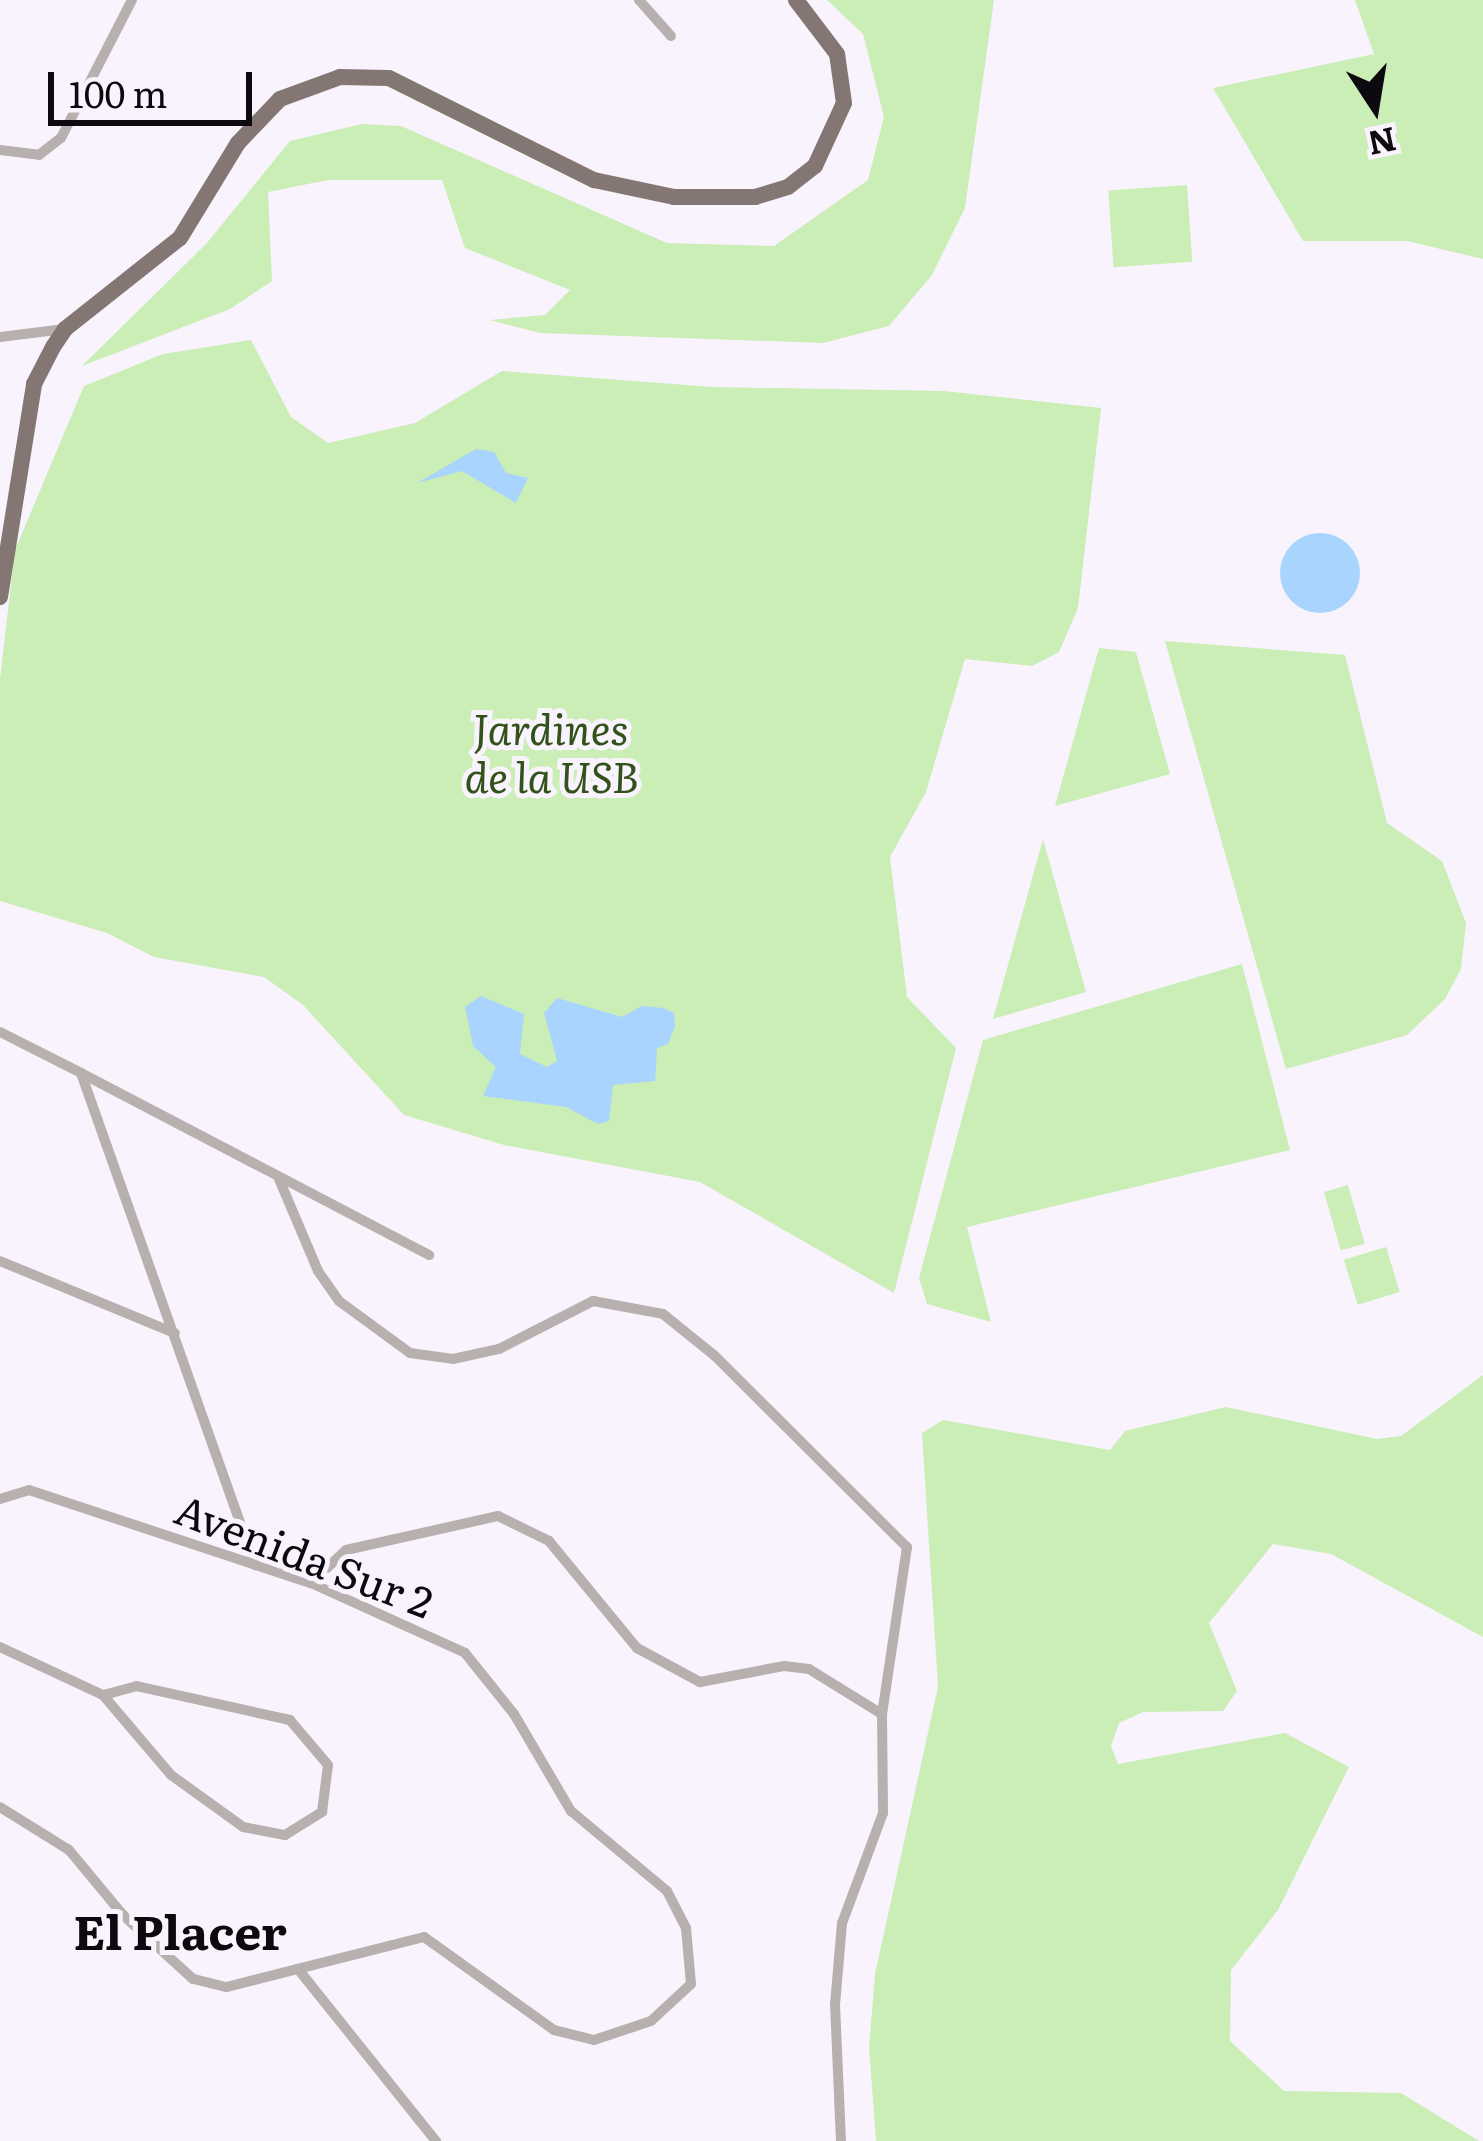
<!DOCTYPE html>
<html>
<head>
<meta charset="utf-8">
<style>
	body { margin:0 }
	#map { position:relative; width:1483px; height:2141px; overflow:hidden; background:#f9f3fe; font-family:Literata,serif }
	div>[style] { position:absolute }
	.green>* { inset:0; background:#cbedb6; transform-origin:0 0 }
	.water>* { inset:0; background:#a8d4fe }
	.round { border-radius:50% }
	.street>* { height:10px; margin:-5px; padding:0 5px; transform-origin:5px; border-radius:5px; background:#b8b0ae }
	.primary>* { height:16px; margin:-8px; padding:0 8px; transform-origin:8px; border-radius:8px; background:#847673 }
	span { translate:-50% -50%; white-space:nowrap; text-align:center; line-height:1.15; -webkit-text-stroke:10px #f9f3fe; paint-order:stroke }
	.park-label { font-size:42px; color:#325219; font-style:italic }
	.street-label { font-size:42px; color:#0d0a0f }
	.quarter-label { font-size:48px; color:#0d0a0f; font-weight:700 }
	.north { position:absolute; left:1315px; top:48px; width:120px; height:120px; -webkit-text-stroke:9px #f9f3fe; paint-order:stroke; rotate:168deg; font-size:33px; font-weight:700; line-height:48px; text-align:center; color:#0d0a0f }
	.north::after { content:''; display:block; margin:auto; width:42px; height:54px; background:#0d0a0f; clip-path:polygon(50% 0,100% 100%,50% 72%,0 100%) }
	.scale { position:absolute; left:48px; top:72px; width:204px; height:54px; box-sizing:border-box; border:6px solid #0d0a0f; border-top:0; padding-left:15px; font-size:36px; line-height:42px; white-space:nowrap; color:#0d0a0f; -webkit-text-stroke:9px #f9f3fe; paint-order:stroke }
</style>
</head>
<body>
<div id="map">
	<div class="green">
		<div style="clip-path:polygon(827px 0,994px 0,965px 208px,932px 275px,889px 326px,823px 343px,540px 333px,490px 320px,545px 315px,570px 290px,465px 248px,442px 180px,328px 180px,268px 192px,272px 281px,230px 309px,82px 366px,207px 243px,290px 141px,362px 124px,401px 126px,667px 243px,774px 246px,868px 180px,884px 117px,863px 34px)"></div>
		<div style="clip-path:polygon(1355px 0,1483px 0,1483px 259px,1407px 241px,1303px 241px,1213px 88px,1374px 54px)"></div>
		<div style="left:1187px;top:185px;width:77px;height:79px;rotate:86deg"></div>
		<div style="clip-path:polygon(251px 340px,291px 417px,328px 443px,415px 423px,502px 371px,713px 387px,944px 391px,1101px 408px,1078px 608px,1059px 652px,1032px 666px,965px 659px,926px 792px,890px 857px,907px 997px,956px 1048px,894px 1293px,700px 1182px,504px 1145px,404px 1115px,303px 1005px,264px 977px,154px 957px,107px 933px,0 901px,0 679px,15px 550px,84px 386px,163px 354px)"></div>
		<div style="clip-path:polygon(1165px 641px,1345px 655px,1387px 823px,1442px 861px,1466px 923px,1461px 969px,1445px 999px,1407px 1035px,1286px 1069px)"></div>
		<div style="clip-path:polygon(1099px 648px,1136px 652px,1170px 774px,1055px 806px)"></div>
		<div style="clip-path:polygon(1043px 839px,1086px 992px,993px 1019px)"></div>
		<div style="clip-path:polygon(1242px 964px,1290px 1150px,967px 1227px,991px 1322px,927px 1304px,919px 1278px,983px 1040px)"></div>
		<div style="left:1348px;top:1185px;width:61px;height:25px;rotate:74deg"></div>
		<div style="left:1386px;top:1247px;width:47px;height:44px;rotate:73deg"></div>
		<div style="clip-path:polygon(1483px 1375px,1483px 1637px,1331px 1554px,1273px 1544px,1209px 1623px,1237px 1691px,1223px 1711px,1143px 1712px,1119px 1723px,1111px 1746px,1118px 1764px,1285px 1733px,1349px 1767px,1278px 1910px,1231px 1970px,1230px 2041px,1284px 2091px,1401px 2093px,1479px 2141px,876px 2141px,869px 2047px,875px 1974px,938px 1687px,922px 1433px,943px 1420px,1110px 1450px,1125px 1431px,1226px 1407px,1377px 1439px,1401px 1436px)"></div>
	</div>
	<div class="water">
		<div style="clip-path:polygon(476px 449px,494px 452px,506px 473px,528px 478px,516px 503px,462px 471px,417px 483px)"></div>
		<div class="round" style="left:1280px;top:533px;width:80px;height:80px"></div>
		<div style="clip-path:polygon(481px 996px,524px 1014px,520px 1054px,547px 1067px,557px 1061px,544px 1013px,557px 998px,622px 1017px,642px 1006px,663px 1008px,674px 1013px,675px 1026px,668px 1044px,657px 1048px,655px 1081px,613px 1085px,609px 1121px,598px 1124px,566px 1107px,483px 1096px,496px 1067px,473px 1046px,465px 1007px)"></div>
	</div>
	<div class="street">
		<div style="left:639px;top:0;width:48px;rotate:48.4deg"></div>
		<div style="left:0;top:150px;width:39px;rotate:7deg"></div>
		<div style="left:39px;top:155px;width:28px;rotate:-38deg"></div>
		<div style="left:61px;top:138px;width:155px;rotate:-62.8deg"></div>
		<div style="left:0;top:337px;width:65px;rotate:-7deg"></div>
		<div style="left:0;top:1032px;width:91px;rotate:26.8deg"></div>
		<div style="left:81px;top:1073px;width:522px;rotate:70.52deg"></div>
		<div style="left:81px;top:1073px;width:393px;rotate:27.6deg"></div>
		<div style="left:279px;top:1179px;width:100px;rotate:67deg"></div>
		<div style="left:318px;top:1271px;width:37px;rotate:55deg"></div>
		<div style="left:339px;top:1301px;width:88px;rotate:36.2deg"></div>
		<div style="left:410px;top:1353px;width:43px;rotate:7.9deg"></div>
		<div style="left:453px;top:1359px;width:47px;rotate:-12.3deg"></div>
		<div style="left:499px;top:1349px;width:106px;rotate:-27.1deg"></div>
		<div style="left:593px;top:1301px;width:71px;rotate:10.5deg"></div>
		<div style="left:663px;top:1314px;width:67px;rotate:38.9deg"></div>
		<div style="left:715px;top:1356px;width:271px;rotate:44.9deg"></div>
		<div style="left:907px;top:1547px;width:169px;rotate:98.5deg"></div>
		<div style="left:0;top:1261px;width:189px;rotate:22.4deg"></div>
		<div style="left:0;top:1499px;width:30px;rotate:-17deg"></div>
		<div style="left:29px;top:1490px;width:297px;rotate:18.3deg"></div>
		<div style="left:311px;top:1583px;width:169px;rotate:24.4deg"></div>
		<div style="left:465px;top:1653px;width:78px;rotate:51.2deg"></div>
		<div style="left:514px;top:1714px;width:113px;rotate:59.6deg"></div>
		<div style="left:571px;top:1811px;width:125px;rotate:39.8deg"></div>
		<div style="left:667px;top:1891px;width:42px;rotate:62.8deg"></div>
		<div style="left:686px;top:1928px;width:56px;rotate:84.9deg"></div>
		<div style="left:691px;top:1984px;width:54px;rotate:137.2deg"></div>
		<div style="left:651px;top:2021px;width:60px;rotate:161.6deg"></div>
		<div style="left:594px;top:2040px;width:41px;rotate:-166deg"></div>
		<div style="left:554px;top:2030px;width:160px;rotate:-144.4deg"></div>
		<div style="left:424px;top:1937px;width:204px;rotate:165.8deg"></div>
		<div style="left:226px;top:1987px;width:34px;rotate:-166deg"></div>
		<div style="left:193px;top:1979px;width:95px;rotate:-137.6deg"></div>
		<div style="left:123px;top:1915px;width:85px;rotate:-129.7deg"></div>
		<div style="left:69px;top:1850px;width:81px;rotate:-148.1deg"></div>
		<div style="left:311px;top:1583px;width:48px;rotate:-43.3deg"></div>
		<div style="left:346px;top:1550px;width:156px;rotate:-12.6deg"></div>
		<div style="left:498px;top:1516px;width:57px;rotate:26.1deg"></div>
		<div style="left:549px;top:1541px;width:139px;rotate:50.6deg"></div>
		<div style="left:637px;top:1648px;width:72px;rotate:28.4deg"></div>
		<div style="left:700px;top:1682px;width:86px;rotate:-10.8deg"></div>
		<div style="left:784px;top:1666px;width:25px;rotate:7deg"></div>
		<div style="left:809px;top:1669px;width:86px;rotate:31.7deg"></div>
		<div style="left:882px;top:1714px;width:99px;rotate:89.4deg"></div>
		<div style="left:883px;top:1813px;width:117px;rotate:110.4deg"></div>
		<div style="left:842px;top:1923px;width:81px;rotate:94.9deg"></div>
		<div style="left:835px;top:2004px;width:137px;rotate:87.5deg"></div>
		<div style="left:0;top:1647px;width:114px;rotate:25deg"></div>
		<div style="left:103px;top:1695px;width:105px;rotate:49.6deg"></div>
		<div style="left:171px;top:1775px;width:89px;rotate:35.8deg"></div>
		<div style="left:243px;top:1827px;width:43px;rotate:10.8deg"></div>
		<div style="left:285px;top:1835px;width:44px;rotate:-31.9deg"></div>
		<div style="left:322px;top:1812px;width:47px;rotate:-82.7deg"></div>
		<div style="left:328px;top:1765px;width:59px;rotate:-130.2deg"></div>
		<div style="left:290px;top:1720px;width:157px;rotate:-167.5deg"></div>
		<div style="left:137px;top:1686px;width:35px;rotate:165deg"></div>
		<div style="left:298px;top:1969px;width:221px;rotate:51.3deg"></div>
	</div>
	<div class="primary">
		<div style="left:0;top:597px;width:216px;rotate:-80.9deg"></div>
		<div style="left:34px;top:384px;width:42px;rotate:-62.8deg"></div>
		<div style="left:53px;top:347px;width:22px;rotate:-56deg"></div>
		<div style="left:65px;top:329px;width:147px;rotate:-38.4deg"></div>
		<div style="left:180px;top:238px;width:111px;rotate:-58.6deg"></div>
		<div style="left:238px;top:143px;width:61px;rotate:-46.3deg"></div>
		<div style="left:280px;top:99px;width:64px;rotate:-20.1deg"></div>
		<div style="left:340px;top:77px;width:49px;rotate:1.2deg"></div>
		<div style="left:389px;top:78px;width:229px;rotate:26.5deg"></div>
		<div style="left:594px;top:180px;width:82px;rotate:12deg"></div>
		<div style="left:674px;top:197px;width:81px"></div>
		<div style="left:755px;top:197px;width:34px;rotate:-17deg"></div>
		<div style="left:788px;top:187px;width:34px;rotate:-38deg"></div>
		<div style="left:815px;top:166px;width:69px;rotate:-65.3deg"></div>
		<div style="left:844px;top:103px;width:49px;rotate:-98.1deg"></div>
		<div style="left:837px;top:54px;width:68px;rotate:-127.2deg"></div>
	</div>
	<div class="park-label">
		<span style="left:551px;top:751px">Jardines<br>de la USB</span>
	</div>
	<div class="street-label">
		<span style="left:305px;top:1554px;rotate:21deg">Avenida Sur 2</span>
	</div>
	<div class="quarter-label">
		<span style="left:180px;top:1930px">El Placer</span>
	</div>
	<div class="north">N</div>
	<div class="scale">100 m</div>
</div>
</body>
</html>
